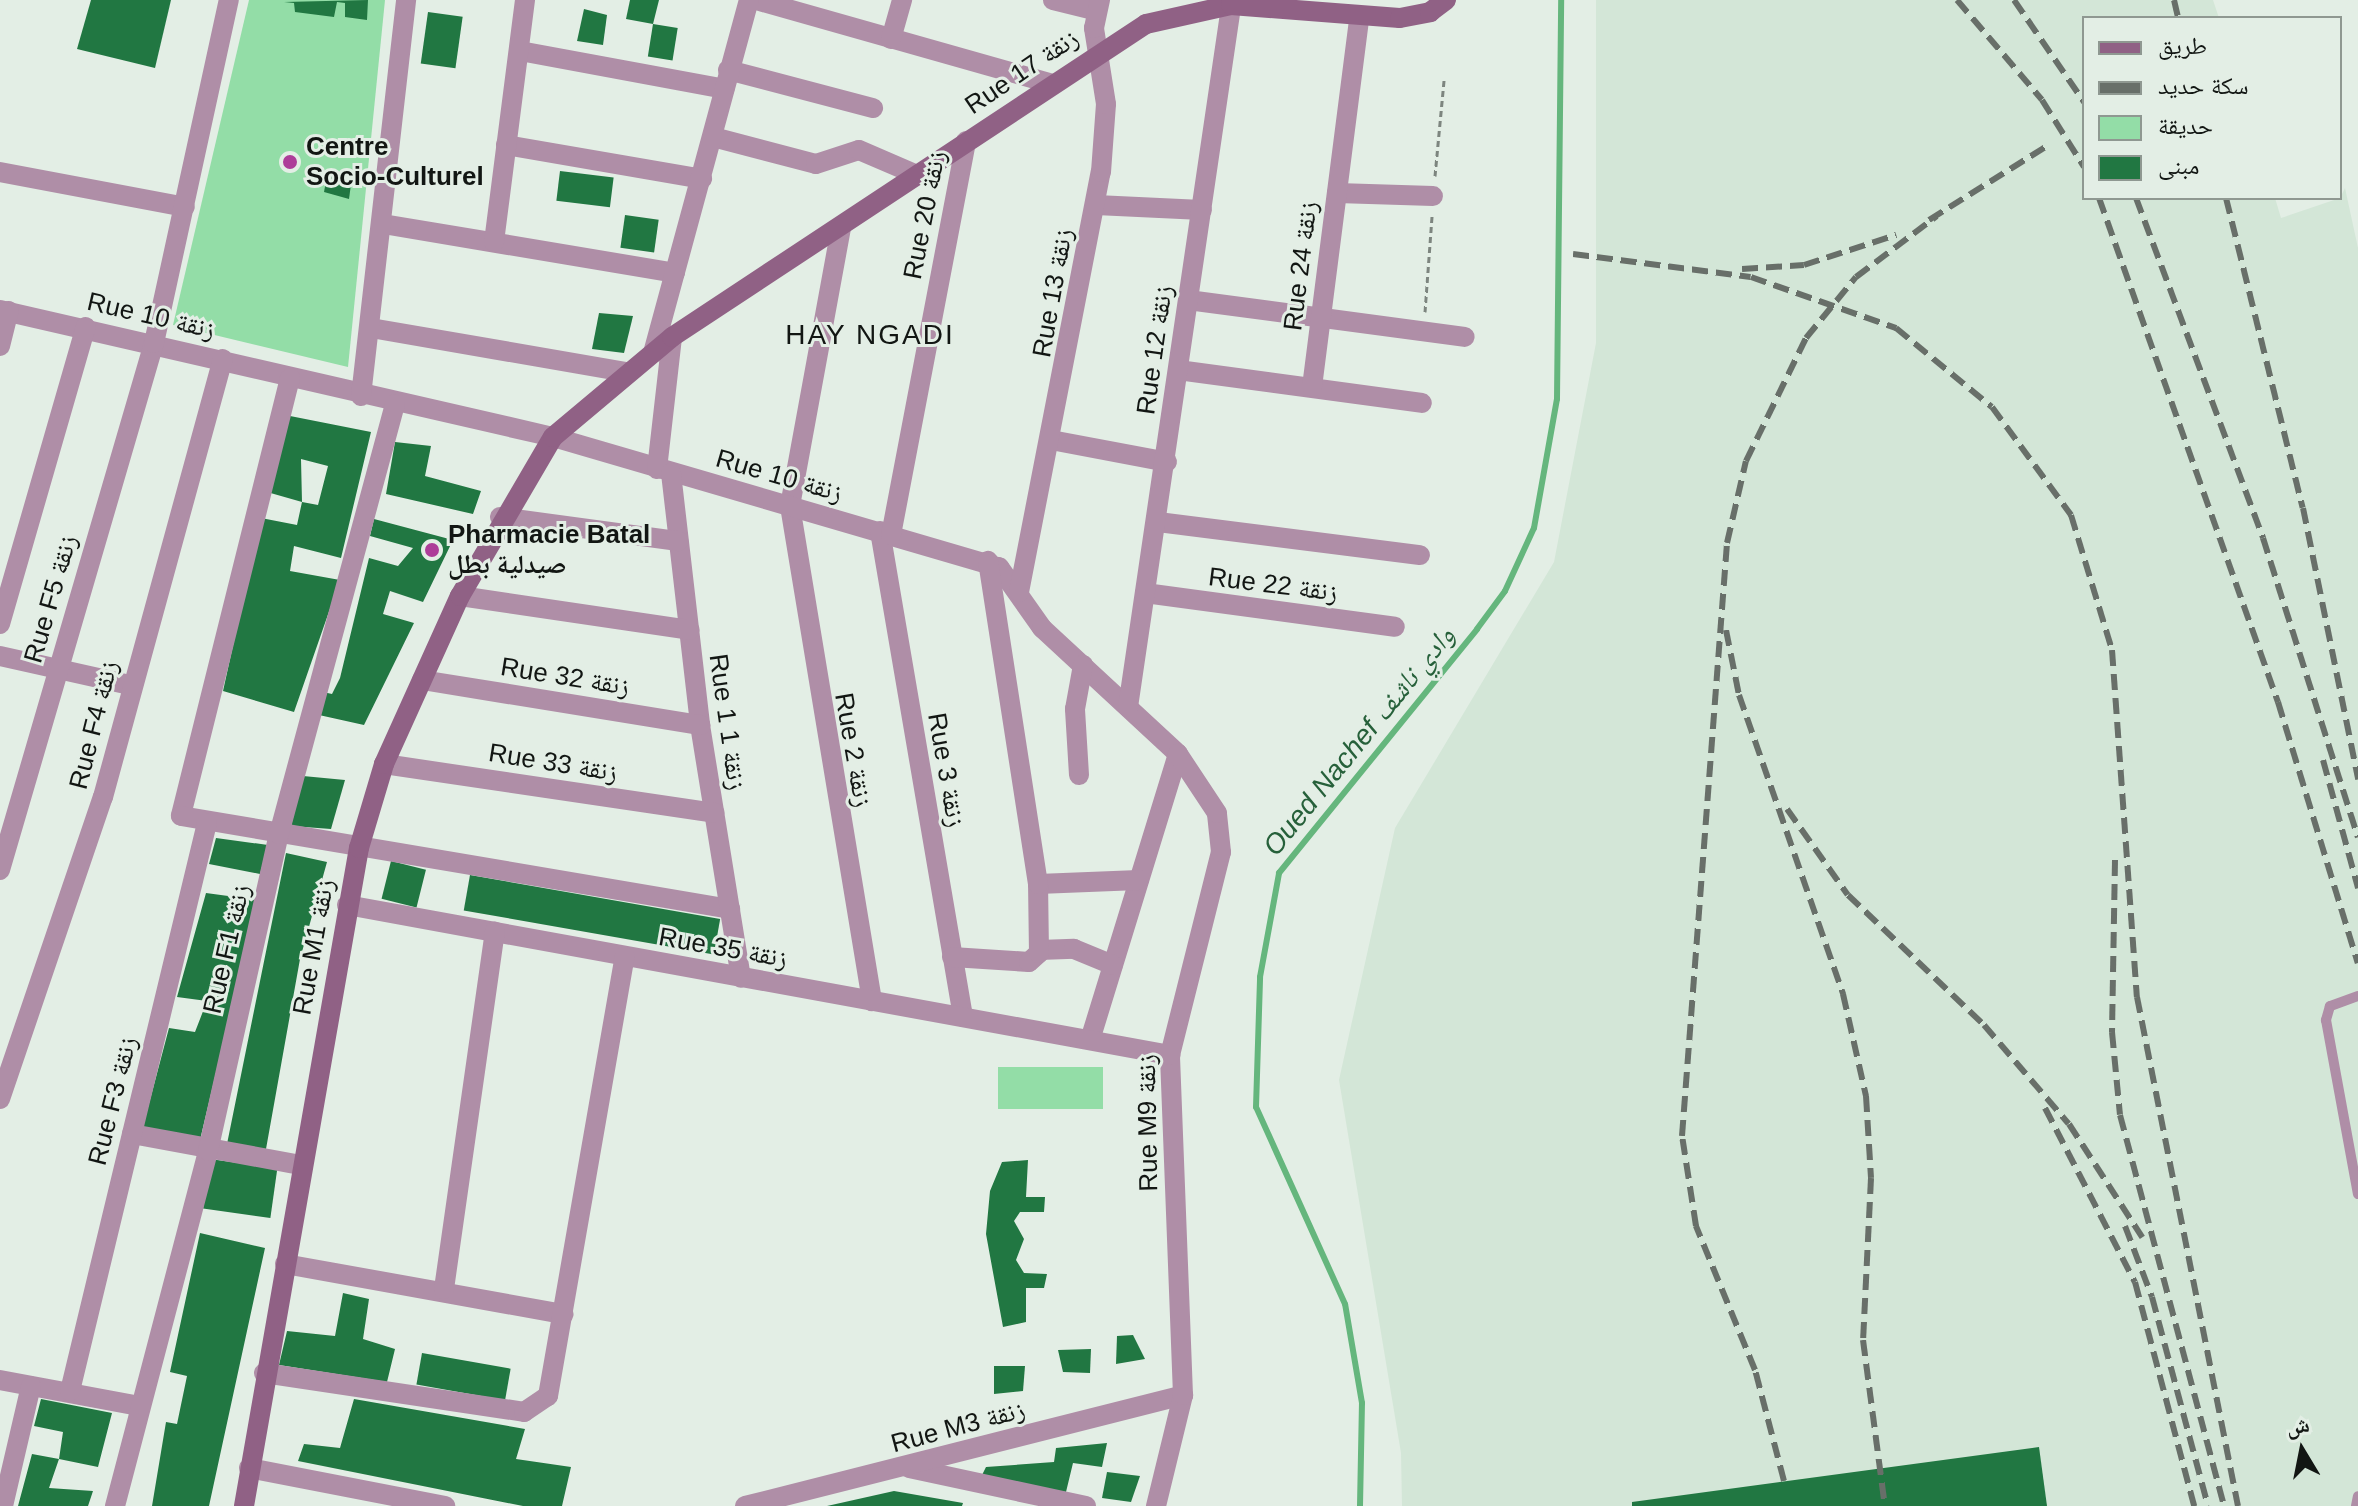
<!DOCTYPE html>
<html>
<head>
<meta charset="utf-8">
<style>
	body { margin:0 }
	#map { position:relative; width:2358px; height:1506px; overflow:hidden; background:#e3eee5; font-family:Arial,"Noto Naskh Arabic",sans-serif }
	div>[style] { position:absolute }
	.built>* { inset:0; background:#d3e6d7 }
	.green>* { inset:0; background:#93dda7; transform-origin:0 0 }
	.stream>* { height:6px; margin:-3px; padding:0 3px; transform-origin:3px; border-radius:3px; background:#65b67d }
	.building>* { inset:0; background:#217742; transform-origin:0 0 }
	.path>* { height:3px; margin-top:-1.5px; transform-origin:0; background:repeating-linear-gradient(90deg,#7d857f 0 6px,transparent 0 10px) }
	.lane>* { height:10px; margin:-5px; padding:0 5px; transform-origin:5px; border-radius:5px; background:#af8ea7 }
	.street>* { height:20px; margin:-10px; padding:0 10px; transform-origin:10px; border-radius:10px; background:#af8ea7 }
	.secondary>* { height:20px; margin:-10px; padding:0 10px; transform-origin:10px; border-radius:10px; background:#906185 }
	.rail>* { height:6px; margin-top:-3px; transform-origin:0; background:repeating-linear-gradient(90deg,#686f69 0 16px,transparent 0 24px) }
	.dots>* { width:22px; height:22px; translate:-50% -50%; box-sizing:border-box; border:4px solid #e3eee5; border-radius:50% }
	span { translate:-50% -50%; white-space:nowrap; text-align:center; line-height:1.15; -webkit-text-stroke:6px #e3eee5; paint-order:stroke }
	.street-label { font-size:26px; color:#121613 }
	.poi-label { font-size:26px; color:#121613; font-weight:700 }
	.left { translate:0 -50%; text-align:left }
	.neighbourhood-label { font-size:28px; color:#121613; letter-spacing:2px }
	.water-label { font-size:28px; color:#26603a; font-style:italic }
	.legend { position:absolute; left:2082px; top:16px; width:260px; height:184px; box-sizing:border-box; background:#e3eee5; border:2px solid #8f9891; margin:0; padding:10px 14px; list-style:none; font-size:24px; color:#121613 }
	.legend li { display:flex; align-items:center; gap:16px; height:40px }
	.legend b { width:40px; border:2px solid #8f9891 }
	.north { position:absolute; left:2262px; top:1410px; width:80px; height:80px; -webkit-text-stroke:6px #e3eee5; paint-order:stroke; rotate:350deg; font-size:22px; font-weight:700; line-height:32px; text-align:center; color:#121613 }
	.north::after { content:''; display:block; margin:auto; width:28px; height:36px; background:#121613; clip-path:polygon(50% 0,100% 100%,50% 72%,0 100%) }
</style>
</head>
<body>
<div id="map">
	<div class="built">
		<div style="clip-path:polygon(1596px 0,2213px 0,2219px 18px,2084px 18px,2084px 198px,2275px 198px,2281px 218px,2340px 198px,2345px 188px,2358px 248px,2358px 1506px,1402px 1506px,1401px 1453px,1339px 1080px,1395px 828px,1554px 562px,1596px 343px)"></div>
	</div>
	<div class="green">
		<div style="clip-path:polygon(249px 0,385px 0,348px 367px,173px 325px)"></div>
		<div style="left:1103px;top:1067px;width:42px;height:105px;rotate:90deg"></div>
	</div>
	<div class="stream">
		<div style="left:1360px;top:1506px;width:103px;rotate:-88.9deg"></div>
		<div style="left:1362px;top:1403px;width:100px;rotate:-99.7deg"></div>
		<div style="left:1345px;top:1304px;width:216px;rotate:-114.3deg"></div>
		<div style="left:1256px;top:1107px;width:130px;rotate:-88.2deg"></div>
		<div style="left:1260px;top:977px;width:106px;rotate:-79.6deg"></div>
		<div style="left:1279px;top:873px;width:314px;rotate:-50.9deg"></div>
		<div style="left:1477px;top:629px;width:47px;rotate:-53.6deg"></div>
		<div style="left:1505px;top:591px;width:69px;rotate:-65.3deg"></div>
		<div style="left:1534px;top:528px;width:131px;rotate:-79.9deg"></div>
		<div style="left:1557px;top:399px;width:399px;rotate:-89.4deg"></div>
	</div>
	<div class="building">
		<div style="clip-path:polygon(91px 0,171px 0,155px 68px,77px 49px)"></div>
		<div style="clip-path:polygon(368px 0,367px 20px,345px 17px,345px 3px,337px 2px,334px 17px,295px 12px,294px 3px,284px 2px)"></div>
		<div style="clip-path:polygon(630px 0,659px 0,653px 24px,626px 19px)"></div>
		<div style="clip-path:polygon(584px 9px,607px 15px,603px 45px,577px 41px)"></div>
		<div style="left:428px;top:12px;width:35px;height:52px;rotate:8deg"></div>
		<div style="left:653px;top:24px;width:25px;height:33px;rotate:9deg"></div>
		<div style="clip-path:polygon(328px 170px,352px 177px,349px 199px,324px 192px)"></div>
		<div style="left:560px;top:171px;width:54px;height:30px;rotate:7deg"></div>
		<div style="left:625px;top:215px;width:34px;height:33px;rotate:8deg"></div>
		<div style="clip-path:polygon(599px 313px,633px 316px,624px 353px,592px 349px)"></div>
		<div style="clip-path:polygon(evenodd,285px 415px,371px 432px,341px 558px,294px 546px,290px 571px,340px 580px,294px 712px,223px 691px,261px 518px,297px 525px,302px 502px,267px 492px,285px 415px,301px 459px,328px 466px,318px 505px,302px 502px,301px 459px)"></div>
		<div style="clip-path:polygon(395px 442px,431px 446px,425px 476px,481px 491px,473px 514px,386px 494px)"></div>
		<div style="clip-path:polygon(374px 519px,453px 540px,423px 602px,390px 591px,383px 614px,414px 623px,364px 725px,319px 715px,323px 692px,332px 694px,340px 678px,369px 558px,398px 566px,413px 548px,370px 536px)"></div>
		<div style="clip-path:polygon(303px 776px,345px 780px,331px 829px,291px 826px)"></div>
		<div style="clip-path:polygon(216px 838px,268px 845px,260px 874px,209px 864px)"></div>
		<div style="clip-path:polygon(286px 853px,327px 862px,300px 959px,266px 1149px,227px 1144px)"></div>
		<div style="left:391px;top:861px;width:36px;height:39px;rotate:14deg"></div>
		<div style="left:470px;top:875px;width:254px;height:36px;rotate:10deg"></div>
		<div style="clip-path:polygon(206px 893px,257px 900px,200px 1140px,142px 1130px,169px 1028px,195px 1032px,207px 1001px,177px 997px)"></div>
		<div style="left:210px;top:1159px;width:68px;height:50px;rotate:8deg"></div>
		<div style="clip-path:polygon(1028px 1160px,1026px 1197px,1045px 1197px,1044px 1212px,1020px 1212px,1014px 1221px,1024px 1239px,1016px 1260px,1024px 1273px,1047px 1274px,1044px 1288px,1026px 1288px,1026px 1322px,1003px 1327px,986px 1234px,990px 1191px,1002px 1162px)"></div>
		<div style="clip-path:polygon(200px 1233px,265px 1248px,209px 1506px,152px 1506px,166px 1422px,177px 1424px,187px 1376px,170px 1372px)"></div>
		<div style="clip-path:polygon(343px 1293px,369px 1299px,363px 1339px,395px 1349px,387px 1382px,279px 1365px,287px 1331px,335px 1336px)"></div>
		<div style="clip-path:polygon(1133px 1335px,1145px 1359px,1116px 1364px,1117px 1336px)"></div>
		<div style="clip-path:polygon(1091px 1349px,1090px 1373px,1063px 1372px,1058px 1350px)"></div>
		<div style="left:422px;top:1353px;width:90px;height:32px;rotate:10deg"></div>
		<div style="clip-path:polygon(994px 1366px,1025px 1366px,1023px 1391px,994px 1394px)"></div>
		<div style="clip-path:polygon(41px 1399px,112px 1413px,98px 1467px,59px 1459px,63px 1432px,34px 1426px)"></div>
		<div style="clip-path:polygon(354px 1399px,525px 1429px,516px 1459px,571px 1467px,562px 1506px,523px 1506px,298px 1461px,304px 1444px,340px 1448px)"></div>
		<div style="clip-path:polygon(1107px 1443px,1102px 1467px,1073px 1463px,1066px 1492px,980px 1479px,986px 1467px,1054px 1462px,1056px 1448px)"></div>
		<div style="clip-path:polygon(2039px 1447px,2047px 1506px,1632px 1506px,1632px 1502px)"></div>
		<div style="clip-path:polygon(32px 1454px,59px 1459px,49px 1488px,93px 1491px,88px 1506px,18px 1506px)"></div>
		<div style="clip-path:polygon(1107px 1472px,1140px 1476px,1131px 1502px,1102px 1498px)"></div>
		<div style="clip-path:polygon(894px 1491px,963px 1503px,962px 1506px,827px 1506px)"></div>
	</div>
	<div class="path">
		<div style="left:1435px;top:176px;width:96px;rotate:-84.6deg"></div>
		<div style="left:1425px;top:312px;width:96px;rotate:-85.8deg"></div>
	</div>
	<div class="lane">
		<div style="left:2358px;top:996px;width:30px;rotate:160deg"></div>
		<div style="left:2330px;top:1006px;width:15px;rotate:106deg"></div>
		<div style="left:2326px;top:1020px;width:177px;rotate:79.6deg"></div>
		<div style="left:2356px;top:1506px;width:10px;rotate:-79deg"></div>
	</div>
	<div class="street">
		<div style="left:756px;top:0;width:308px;rotate:15.8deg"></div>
		<div style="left:1053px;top:0;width:45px;rotate:14deg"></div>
		<div style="left:891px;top:39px;width:41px;rotate:-74.2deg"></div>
		<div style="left:520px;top:51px;width:208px;rotate:10.5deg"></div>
		<div style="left:728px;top:70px;width:150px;rotate:14.7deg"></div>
		<div style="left:713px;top:137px;width:106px;rotate:14.7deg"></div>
		<div style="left:816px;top:164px;width:45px;rotate:-18deg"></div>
		<div style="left:859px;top:150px;width:63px;rotate:23.3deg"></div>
		<div style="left:506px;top:145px;width:199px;rotate:9.8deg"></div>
		<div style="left:0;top:172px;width:188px;rotate:10.7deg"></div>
		<div style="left:1337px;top:193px;width:96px;rotate:1.8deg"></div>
		<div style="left:1096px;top:205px;width:106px;rotate:2.7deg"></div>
		<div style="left:383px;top:224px;width:296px;rotate:9.5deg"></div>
		<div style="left:841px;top:228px;width:283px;rotate:100.4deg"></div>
		<div style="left:790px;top:506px;width:502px;rotate:80.59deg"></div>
		<div style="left:494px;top:242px;width:244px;rotate:-82.7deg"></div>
		<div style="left:1188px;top:300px;width:279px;rotate:7.6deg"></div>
		<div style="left:0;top:310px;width:567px;rotate:12.93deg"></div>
		<div style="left:553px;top:437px;width:465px;rotate:16.3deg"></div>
		<div style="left:999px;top:567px;width:75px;rotate:54.8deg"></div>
		<div style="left:1042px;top:628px;width:185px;rotate:42.8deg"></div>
		<div style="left:1178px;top:754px;width:299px;rotate:107.1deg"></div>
		<div style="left:371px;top:328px;width:259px;rotate:9.8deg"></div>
		<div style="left:0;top:346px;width:36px;rotate:-76deg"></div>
		<div style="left:653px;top:353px;width:366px;rotate:-74.8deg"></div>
		<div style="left:1178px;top:370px;width:246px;rotate:7.7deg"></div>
		<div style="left:290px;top:378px;width:451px;rotate:104deg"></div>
		<div style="left:181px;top:816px;width:557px;rotate:9.61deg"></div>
		<div style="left:1312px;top:387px;width:372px;rotate:-82.7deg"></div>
		<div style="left:361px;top:396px;width:399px;rotate:-83.5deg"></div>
		<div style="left:1051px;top:440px;width:118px;rotate:10.7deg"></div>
		<div style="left:657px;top:469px;width:133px;rotate:-83.5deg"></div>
		<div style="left:671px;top:473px;width:254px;rotate:83.4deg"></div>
		<div style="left:700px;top:725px;width:256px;rotate:80.8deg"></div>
		<div style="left:500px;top:517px;width:180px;rotate:7.7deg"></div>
		<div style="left:1158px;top:522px;width:264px;rotate:7.2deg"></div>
		<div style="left:880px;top:531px;width:493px;rotate:80.3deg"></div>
		<div style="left:891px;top:535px;width:401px;rotate:-79.2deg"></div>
		<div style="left:1019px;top:592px;width:428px;rotate:-79deg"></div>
		<div style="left:1101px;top:172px;width:68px;rotate:-85.8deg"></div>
		<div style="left:1106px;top:104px;width:77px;rotate:-99deg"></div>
		<div style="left:1094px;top:28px;width:29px;rotate:-78deg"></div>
		<div style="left:1145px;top:593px;width:252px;rotate:7.7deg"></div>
		<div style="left:460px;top:596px;width:232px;rotate:8.4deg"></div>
		<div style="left:0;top:624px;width:309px;rotate:-73.9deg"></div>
		<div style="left:0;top:656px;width:133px;rotate:12.6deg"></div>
		<div style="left:422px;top:680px;width:282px;rotate:9.2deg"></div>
		<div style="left:1128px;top:707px;width:715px;rotate:-81.63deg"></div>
		<div style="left:384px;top:764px;width:334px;rotate:8.4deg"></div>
		<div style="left:1079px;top:775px;width:66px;rotate:-93.5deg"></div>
		<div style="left:1075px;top:709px;width:45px;rotate:-79.7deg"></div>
		<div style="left:0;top:870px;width:549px;rotate:-73.71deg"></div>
		<div style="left:154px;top:343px;width:351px;rotate:-77.7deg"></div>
		<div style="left:1038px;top:884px;width:101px;rotate:-2.3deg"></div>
		<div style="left:347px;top:905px;width:837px;rotate:10.33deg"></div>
		<div style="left:1039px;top:950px;width:35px;rotate:-2deg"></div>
		<div style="left:1074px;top:949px;width:42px;rotate:22.3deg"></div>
		<div style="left:952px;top:957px;width:77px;rotate:3.7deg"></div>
		<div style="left:1029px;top:962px;width:13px;rotate:-42deg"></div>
		<div style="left:1039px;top:953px;width:69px;rotate:-90.8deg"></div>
		<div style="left:1038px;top:884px;width:327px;rotate:-98.8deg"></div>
		<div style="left:0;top:1099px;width:319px;rotate:-71.2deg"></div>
		<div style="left:103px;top:797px;width:454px;rotate:-74.7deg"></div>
		<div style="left:132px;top:1134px;width:172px;rotate:10.4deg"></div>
		<div style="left:285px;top:1264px;width:283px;rotate:10.2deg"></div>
		<div style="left:444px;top:1289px;width:361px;rotate:-81.9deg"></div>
		<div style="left:264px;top:1373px;width:263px;rotate:8.5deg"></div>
		<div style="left:524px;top:1412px;width:29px;rotate:-34deg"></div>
		<div style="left:548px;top:1396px;width:446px;rotate:-80.1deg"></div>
		<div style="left:0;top:1380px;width:141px;rotate:10.6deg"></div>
		<div style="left:70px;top:1391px;width:584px;rotate:-76.44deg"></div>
		<div style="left:249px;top:1468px;width:200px;rotate:11deg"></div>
		<div style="left:909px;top:1468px;width:181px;rotate:12.1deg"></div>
		<div style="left:3px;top:1506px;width:123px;rotate:-76.9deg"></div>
		<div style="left:115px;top:1506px;width:367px;rotate:-75.3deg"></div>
		<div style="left:208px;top:1151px;width:325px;rotate:-77.4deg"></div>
		<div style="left:279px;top:834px;width:445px;rotate:-74.9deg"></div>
		<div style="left:745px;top:1506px;width:452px;rotate:-14.2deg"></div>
		<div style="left:1156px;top:1506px;width:114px;rotate:-76.3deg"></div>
		<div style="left:1183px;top:1395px;width:340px;rotate:-92.2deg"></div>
		<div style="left:1170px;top:1055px;width:209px;rotate:-75.9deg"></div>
		<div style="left:1221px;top:852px;width:39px;rotate:-96deg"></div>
		<div style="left:1217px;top:813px;width:71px;rotate:-123.5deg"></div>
	</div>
	<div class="secondary">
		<div style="left:244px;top:1506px;width:668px;rotate:-80.09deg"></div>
		<div style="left:359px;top:848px;width:88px;rotate:-73.4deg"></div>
		<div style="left:384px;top:764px;width:184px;rotate:-65.7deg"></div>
		<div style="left:460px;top:596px;width:184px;rotate:-59.7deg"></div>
		<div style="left:553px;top:437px;width:155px;rotate:-40deg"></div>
		<div style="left:672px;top:337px;width:568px;rotate:-33.44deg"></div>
		<div style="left:1146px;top:24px;width:87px;rotate:-12.6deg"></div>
		<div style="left:1231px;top:5px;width:169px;rotate:4.4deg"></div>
		<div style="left:1400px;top:18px;width:31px;rotate:-11deg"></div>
		<div style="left:1430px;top:12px;width:20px;rotate:-37deg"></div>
	</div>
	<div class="rail">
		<div style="left:1957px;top:0;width:131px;rotate:49.6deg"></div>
		<div style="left:2042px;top:100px;width:79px;rotate:57.9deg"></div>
		<div style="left:2014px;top:0;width:124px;rotate:55.5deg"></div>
		<div style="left:2174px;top:0;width:18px;rotate:77deg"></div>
		<div style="left:2099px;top:198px;width:535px;rotate:70.45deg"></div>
		<div style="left:2278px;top:702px;width:273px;rotate:73deg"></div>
		<div style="left:2136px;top:198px;width:363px;rotate:69.5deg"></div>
		<div style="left:2263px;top:538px;width:314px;rotate:72.4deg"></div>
		<div style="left:2226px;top:198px;width:319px;rotate:76.1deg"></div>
		<div style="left:2303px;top:508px;width:277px;rotate:78.5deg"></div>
		<div style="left:1929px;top:220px;width:143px;rotate:-32.1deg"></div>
		<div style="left:1573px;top:254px;width:179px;rotate:7.4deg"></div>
		<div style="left:1751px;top:277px;width:154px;rotate:19.4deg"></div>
		<div style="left:1896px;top:328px;width:124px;rotate:39.5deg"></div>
		<div style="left:1992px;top:407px;width:134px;rotate:53.8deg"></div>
		<div style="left:2071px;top:515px;width:141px;rotate:73.1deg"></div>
		<div style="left:2112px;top:650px;width:348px;rotate:85.9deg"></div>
		<div style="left:2137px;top:997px;width:519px;rotate:78.78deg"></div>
		<div style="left:1742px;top:269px;width:62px;rotate:-3.7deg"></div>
		<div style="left:1804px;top:265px;width:97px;rotate:-18.1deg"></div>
		<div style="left:1726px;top:630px;width:66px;rotate:78.7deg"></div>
		<div style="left:1739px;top:695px;width:317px;rotate:70.8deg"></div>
		<div style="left:1843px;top:994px;width:105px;rotate:77.3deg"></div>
		<div style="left:1866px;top:1096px;width:82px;rotate:86.5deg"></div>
		<div style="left:1871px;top:1178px;width:162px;rotate:92.8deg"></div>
		<div style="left:1863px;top:1340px;width:167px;rotate:82.5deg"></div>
		<div style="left:2323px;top:760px;width:133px;rotate:74.7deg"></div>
		<div style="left:1787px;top:809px;width:105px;rotate:54.7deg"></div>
		<div style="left:1848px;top:895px;width:188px;rotate:43.7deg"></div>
		<div style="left:1984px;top:1025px;width:130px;rotate:49.4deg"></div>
		<div style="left:2069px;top:1124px;width:135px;rotate:57.1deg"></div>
		<div style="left:2115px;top:860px;width:172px;rotate:91deg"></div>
		<div style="left:2112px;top:1032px;width:83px;rotate:84.5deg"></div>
		<div style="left:2120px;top:1115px;width:405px;rotate:75.1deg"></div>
		<div style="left:2045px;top:1108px;width:196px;rotate:62.7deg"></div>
		<div style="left:2135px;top:1282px;width:232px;rotate:75.2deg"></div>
		<div style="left:2125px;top:1226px;width:76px;rotate:69.2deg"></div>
		<div style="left:2152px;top:1297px;width:216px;rotate:75deg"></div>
		<div style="left:1784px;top:1481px;width:115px;rotate:-104.6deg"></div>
		<div style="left:1755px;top:1370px;width:156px;rotate:-112.3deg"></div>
		<div style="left:1696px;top:1226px;width:91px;rotate:-98.8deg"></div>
		<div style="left:1682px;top:1136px;width:595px;rotate:-85.66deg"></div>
		<div style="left:1727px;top:543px;width:84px;rotate:-77deg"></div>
		<div style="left:1746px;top:461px;width:137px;rotate:-64deg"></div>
		<div style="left:1806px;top:338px;width:79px;rotate:-50.7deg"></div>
		<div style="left:1856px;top:277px;width:101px;rotate:-37deg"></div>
	</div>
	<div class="dots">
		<div style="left:290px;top:162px;background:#ad3d99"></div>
		<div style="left:432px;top:550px;background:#ad3d99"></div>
	</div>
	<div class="street-label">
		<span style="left:1022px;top:72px;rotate:-34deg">Rue 17 زنقة</span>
		<span style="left:925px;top:215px;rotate:-79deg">Rue 20 زنقة</span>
		<span style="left:1301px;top:266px;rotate:-83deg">Rue 24 زنقة</span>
		<span style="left:1053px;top:293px;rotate:-80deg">Rue 13 زنقة</span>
		<span style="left:151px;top:316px;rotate:13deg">Rue 10 زنقة</span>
		<span style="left:1155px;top:350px;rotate:-82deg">Rue 12 زنقة</span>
		<span style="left:779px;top:476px;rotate:16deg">Rue 10 زنقة</span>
		<span style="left:1273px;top:585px;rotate:7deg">Rue 22 زنقة</span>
		<span style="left:51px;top:599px;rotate:-74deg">Rue F5 زنقة</span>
		<span style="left:565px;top:677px;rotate:9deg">Rue 32 زنقة</span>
		<span style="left:727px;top:722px;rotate:82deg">Rue 1 زنقة 1</span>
		<span style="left:94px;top:725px;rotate:-76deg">Rue F4 زنقة</span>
		<span style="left:853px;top:750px;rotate:80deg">Rue 2 زنقة</span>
		<span style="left:553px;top:763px;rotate:9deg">Rue 33 زنقة</span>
		<span style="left:946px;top:770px;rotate:80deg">Rue 3 زنقة</span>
		<span style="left:314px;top:947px;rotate:-80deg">Rue M1 زنقة</span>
		<span style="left:723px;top:948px;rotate:10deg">Rue 35 زنقة</span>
		<span style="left:227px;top:949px;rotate:-77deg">Rue F1 زنقة</span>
		<span style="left:113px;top:1101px;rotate:-76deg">Rue F3 زنقة</span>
		<span style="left:1148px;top:1123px;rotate:-91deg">Rue M9 زنقة</span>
		<span style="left:958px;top:1427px;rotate:-15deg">Rue M3 زنقة</span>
	</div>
	<div class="poi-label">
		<span class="left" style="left:306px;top:162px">Centre<br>Socio-Culturel</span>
		<span class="left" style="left:448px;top:550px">Pharmacie Batal<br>صيدلية بطل</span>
	</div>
	<div class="neighbourhood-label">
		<span style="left:870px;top:335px">HAY NGADI</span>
	</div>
	<div class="water-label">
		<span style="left:1359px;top:741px;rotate:-51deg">Oued Nachef وادي ناشف</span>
	</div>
	<ul class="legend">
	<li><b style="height:10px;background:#906185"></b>طريق</li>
	<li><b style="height:10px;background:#686f69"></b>سكة حديد</li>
	<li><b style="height:22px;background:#93dda7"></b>حديقة</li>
	<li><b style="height:22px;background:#217742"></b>مبنى</li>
	</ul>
	<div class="north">ش</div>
</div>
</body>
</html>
